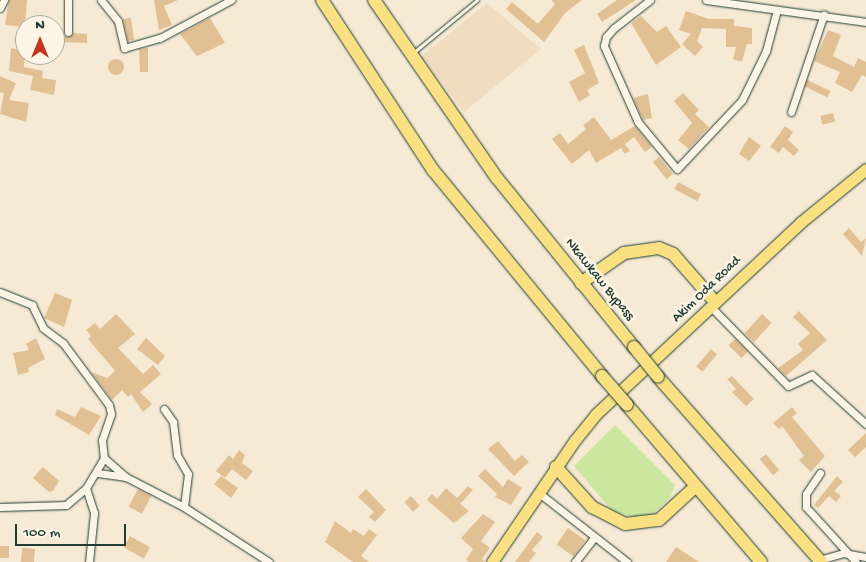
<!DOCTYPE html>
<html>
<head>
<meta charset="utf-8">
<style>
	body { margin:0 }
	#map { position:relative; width:866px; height:562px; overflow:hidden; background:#f7ead5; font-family:"Gochi Hand",sans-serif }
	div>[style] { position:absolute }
	.built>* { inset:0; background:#f0ddc1 }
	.green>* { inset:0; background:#cbe79e }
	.building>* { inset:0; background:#e1c093; transform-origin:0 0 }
	.round { border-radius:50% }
	.roads { filter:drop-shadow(0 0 1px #1f3d34) drop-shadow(0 0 1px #1f3d34) }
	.lane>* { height:3px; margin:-1.5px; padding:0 1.5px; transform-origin:1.5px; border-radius:1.5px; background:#fcf5e5 }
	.street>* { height:7px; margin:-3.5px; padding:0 3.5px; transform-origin:3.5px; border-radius:3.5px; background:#fcf5e5 }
	.primary>* { height:11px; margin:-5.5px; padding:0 5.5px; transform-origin:5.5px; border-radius:5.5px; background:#f9e181 }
	.highway>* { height:12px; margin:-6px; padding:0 6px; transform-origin:6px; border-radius:6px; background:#f9e181 }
	.bridges { filter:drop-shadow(0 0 1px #1f3d34) drop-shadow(0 0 1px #1f3d34) }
	.highway-bridge>* { height:12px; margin:-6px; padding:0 6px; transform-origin:6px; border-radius:6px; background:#f9e181 }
	span { translate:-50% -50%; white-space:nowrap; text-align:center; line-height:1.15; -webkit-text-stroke:5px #fcf5e5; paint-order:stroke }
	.street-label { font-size:14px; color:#1f3d34 }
	.north { position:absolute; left:15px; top:15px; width:50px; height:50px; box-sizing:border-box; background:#fcf5e5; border:1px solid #a4ab9e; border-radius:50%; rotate:0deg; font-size:14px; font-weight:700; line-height:20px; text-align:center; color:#1f3d34 }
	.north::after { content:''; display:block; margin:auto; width:18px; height:22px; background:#c8321e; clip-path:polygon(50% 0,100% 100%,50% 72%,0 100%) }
	.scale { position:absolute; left:15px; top:524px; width:111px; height:22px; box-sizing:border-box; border:2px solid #1f3d34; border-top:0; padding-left:6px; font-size:15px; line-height:18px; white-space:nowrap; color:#1f3d34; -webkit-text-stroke:4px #fcf5e5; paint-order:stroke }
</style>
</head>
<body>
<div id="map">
	<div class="built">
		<div style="clip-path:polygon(487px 3px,541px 49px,464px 112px,421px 56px)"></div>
	</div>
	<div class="green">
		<div style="clip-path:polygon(615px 425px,675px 485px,670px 498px,653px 514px,637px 518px,612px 511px,574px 466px)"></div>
	</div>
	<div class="building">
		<div style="clip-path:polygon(9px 0,27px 0,25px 27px,5px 25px)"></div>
		<div style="clip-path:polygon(154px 0,178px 0,164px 6px,172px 25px,159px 30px)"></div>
		<div style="clip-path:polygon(551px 0,582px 0,565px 13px,544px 42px,506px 9px,512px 2px,538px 24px,555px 4px)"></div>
		<div style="clip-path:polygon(617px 0,636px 0,602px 22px,597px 14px)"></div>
		<div style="clip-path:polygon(686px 11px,709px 19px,734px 19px,734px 26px,752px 28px,752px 44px,747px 44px,742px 62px,733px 59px,736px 47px,726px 47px,726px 29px,702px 28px,697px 41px,703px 47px,695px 56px,682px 44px,691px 34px,679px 30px)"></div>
		<div style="clip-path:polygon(641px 16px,657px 32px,666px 26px,681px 47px,656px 65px,631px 23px)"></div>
		<div style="clip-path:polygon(131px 18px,134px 40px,128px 41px,123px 19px)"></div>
		<div style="clip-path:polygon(210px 18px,225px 43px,197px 56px,180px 34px)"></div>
		<div style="clip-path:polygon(828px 30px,841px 35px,833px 56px,854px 67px,858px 58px,866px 62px,866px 77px,862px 75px,852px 92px,835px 83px,840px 72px,814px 61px)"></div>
		<div style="clip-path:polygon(73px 33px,87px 34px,87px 43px,55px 42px,55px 34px,68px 37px)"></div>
		<div style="clip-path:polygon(584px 45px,599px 83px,587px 90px,590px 95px,579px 102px,569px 82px,585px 73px,574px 50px)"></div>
		<div style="clip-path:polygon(11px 48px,25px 51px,24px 67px,43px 71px,42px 78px,56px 80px,54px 95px,30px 90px,33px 76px,9px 71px)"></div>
		<div style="clip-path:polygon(148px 48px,148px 72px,140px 72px,139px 49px)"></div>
		<div class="round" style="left:108px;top:59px;width:16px;height:16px"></div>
		<div style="clip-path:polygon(0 76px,16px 83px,9px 100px,29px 103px,26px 122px,0 114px,4px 93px,0 92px)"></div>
		<div style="left:807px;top:80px;width:26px;height:7px;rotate:25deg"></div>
		<div style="clip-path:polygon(683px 93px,699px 110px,695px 114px,709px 127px,689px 149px,678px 140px,692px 123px,674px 101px)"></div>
		<div style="clip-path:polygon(648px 94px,652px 118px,643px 120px,633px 98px)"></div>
		<div style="left:833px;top:113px;width:9px;height:13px;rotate:77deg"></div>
		<div style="clip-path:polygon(594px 117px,611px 140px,635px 126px,652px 147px,645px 152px,634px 137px,625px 144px,630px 151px,625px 154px,621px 148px,596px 163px,589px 150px,572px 164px,552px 139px,560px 133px,568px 144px,586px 129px,583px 125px)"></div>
		<div style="clip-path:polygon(785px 126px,793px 132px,788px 140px,799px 150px,794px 156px,783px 147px,779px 153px,770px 147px)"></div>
		<div style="clip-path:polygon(749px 137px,761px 146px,749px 161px,739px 154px)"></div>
		<div style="left:659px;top:157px;width:22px;height:8px;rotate:51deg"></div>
		<div style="left:678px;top:182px;width:26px;height:8px;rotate:28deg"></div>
		<div style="clip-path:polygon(849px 228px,861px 242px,866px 238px,862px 256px,843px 234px)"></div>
		<div style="clip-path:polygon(55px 293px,72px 300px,64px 327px,44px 318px)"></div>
		<div style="clip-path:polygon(799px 311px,827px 340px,786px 376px,778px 368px,803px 350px,798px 344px,810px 333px,793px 317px)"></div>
		<div style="clip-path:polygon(116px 314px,135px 334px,118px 348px,143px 374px,153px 365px,161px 374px,140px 392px,152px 404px,143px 412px,131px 394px,128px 397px,122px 390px,112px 400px,91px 372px,107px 378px,115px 371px,88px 339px,91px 336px,86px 330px,95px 323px,100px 329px)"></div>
		<div style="left:762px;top:314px;width:13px;height:26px;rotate:42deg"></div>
		<div style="clip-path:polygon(36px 338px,45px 359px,28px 368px,29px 372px,18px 375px,13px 353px,29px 350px,26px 344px)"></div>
		<div style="clip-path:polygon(146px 338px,165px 356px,158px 365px,137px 349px)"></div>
		<div style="left:735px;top:339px;width:18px;height:9px;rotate:45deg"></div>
		<div style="left:711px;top:349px;width:8px;height:23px;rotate:40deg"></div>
		<div style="clip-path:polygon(732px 376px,754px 399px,746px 406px,732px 392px,736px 389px,727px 379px)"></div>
		<div style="clip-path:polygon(81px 407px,101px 416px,89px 435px,55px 415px,57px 409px,75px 417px)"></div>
		<div style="clip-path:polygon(792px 407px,797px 413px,792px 417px,825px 456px,811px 472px,799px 460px,804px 456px,782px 426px,779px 429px,773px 423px)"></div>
		<div style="clip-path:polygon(866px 433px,866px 447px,855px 457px,848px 450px)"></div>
		<div style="clip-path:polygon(498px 441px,515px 461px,522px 455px,529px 462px,514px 476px,488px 449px)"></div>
		<div style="clip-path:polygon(239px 450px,245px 455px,242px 463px,253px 471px,246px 480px,232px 469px,225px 478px,216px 471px,229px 455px,233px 459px)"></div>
		<div style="left:766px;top:454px;width:21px;height:8px;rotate:51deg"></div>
		<div style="clip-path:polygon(43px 467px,59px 481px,53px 491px,49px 492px,33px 478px)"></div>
		<div style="clip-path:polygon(485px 469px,503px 487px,508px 479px,522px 488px,511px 505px,495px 497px,497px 494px,478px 476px)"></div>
		<div style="clip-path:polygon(221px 476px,238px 488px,231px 498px,214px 484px)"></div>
		<div style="clip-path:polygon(837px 476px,843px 482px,834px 491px,841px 496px,836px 502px,829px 496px,818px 508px,814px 505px)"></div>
		<div style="clip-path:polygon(468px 486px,473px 490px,460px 504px,469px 511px,454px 523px,427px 500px,432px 494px,437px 499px,446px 488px,457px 498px)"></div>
		<div style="left:138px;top:489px;width:15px;height:20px;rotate:28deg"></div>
		<div style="clip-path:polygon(366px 489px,386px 510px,375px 522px,369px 517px,374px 512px,358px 497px)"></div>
		<div style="left:411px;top:496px;width:13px;height:9px;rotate:48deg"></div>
		<div style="clip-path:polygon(483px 514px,495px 522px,481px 541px,490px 548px,482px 559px,485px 562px,469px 562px,466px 560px,473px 549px,461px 538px)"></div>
		<div style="clip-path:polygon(335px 521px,351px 533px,353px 529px,364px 536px,369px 529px,377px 535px,361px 556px,369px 562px,353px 562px,325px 542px)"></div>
		<div style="left:568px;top:528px;width:21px;height:20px;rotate:35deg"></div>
		<div style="clip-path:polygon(537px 532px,543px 537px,532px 550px,536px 553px,529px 562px,515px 562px)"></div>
		<div style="left:130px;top:536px;width:23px;height:13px;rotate:29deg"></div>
		<div style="left:0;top:546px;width:9px;height:12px"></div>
		<div style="clip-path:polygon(676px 547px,699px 562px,666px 562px)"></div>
		<div style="left:22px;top:548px;width:13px;height:14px;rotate:4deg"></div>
	</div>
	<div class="roads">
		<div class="lane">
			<div style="left:414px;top:52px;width:82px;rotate:-39.5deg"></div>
		</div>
		<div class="street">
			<div style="left:101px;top:0;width:27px;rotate:51deg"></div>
			<div style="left:118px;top:21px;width:28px;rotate:77deg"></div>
			<div style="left:124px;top:48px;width:37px;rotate:-16deg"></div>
			<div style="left:160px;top:38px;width:81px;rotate:-28.2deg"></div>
			<div style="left:650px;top:0;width:46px;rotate:142.1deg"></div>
			<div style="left:614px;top:28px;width:12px;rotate:132deg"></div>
			<div style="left:606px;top:37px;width:9px;rotate:103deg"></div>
			<div style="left:604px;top:46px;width:83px;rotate:65.9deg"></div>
			<div style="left:638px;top:122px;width:61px;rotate:50.3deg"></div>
			<div style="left:677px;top:169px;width:95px;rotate:-46.7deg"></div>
			<div style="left:742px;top:100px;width:55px;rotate:-63.9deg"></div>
			<div style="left:766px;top:51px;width:42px;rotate:-75deg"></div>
			<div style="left:706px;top:0;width:162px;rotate:7.8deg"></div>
			<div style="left:0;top:8px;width:9px;rotate:-63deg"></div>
			<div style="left:68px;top:32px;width:32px;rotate:-90deg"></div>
			<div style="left:791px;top:112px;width:103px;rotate:-71.4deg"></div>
			<div style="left:0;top:292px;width:35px;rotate:22deg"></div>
			<div style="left:32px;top:305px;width:25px;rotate:64deg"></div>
			<div style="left:43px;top:328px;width:25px;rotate:37deg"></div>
			<div style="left:63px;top:343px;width:77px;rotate:53.4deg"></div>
			<div style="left:109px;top:405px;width:9px;rotate:77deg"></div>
			<div style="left:111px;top:414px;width:28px;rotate:109deg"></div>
			<div style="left:102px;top:440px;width:18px;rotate:84deg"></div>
			<div style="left:104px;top:458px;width:29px;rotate:41deg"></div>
			<div style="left:126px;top:477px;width:65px;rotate:27.3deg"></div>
			<div style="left:184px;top:507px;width:101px;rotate:32.9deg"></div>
			<div style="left:711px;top:307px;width:110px;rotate:45.7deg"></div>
			<div style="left:788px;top:386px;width:26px;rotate:-25deg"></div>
			<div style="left:812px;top:375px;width:73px;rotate:42.2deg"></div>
			<div style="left:164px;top:409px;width:16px;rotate:55deg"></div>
			<div style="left:173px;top:422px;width:33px;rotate:83deg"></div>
			<div style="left:177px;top:455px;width:22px;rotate:60deg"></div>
			<div style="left:188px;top:474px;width:33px;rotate:97deg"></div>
			<div style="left:98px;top:473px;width:27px;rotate:8deg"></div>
			<div style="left:820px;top:473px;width:25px;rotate:124deg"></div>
			<div style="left:806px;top:494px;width:13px;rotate:90deg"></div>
			<div style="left:806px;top:507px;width:74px;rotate:47.7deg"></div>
			<div style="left:86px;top:488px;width:26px;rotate:72deg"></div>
			<div style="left:94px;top:513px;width:49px;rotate:95.8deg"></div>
			<div style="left:539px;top:493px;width:112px;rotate:38.1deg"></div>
			<div style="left:0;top:507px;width:66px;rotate:-1.7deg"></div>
			<div style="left:66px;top:505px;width:26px;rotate:-40deg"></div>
			<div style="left:86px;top:488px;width:35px;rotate:-59deg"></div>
			<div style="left:819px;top:560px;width:25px;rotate:-16deg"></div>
			<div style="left:843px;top:553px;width:23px;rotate:10deg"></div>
			<div style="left:575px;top:562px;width:29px;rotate:-52deg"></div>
		</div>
		<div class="primary">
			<div style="left:492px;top:562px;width:148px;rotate:-55.8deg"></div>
			<div style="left:575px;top:440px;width:33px;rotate:-51deg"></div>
			<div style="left:596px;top:414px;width:281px;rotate:-43.1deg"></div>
			<div style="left:801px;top:222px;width:84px;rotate:-39.2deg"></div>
		</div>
		<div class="highway">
			<div style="left:322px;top:0;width:203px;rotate:56.9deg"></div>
			<div style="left:433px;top:170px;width:266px;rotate:50.6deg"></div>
			<div style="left:374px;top:0;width:216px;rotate:55.4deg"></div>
			<div style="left:497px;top:178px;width:218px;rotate:51deg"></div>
			<div style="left:581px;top:283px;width:52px;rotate:-34.9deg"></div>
			<div style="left:624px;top:253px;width:35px;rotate:-8deg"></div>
			<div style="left:659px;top:248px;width:15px;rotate:23deg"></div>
			<div style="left:673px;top:254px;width:64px;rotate:48.8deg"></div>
			<div style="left:658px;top:377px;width:247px;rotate:48.6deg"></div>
			<div style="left:627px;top:405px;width:206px;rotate:49.5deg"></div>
			<div style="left:556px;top:467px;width:54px;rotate:48deg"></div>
			<div style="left:592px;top:507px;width:37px;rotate:27deg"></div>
			<div style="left:625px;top:524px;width:34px;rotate:-7deg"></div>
			<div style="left:659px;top:520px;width:49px;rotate:-42.5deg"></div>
		</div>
	</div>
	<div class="bridges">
		<div class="highway-bridge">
			<div style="left:634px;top:347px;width:38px;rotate:51deg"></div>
			<div style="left:602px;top:376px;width:38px;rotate:49deg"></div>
		</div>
	</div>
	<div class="street-label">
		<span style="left:599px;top:280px;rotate:51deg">Nkawkaw Bypass</span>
		<span style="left:707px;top:290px;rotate:-44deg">Akim Oda Road</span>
	</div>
	<div class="north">N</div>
	<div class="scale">100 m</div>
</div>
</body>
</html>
